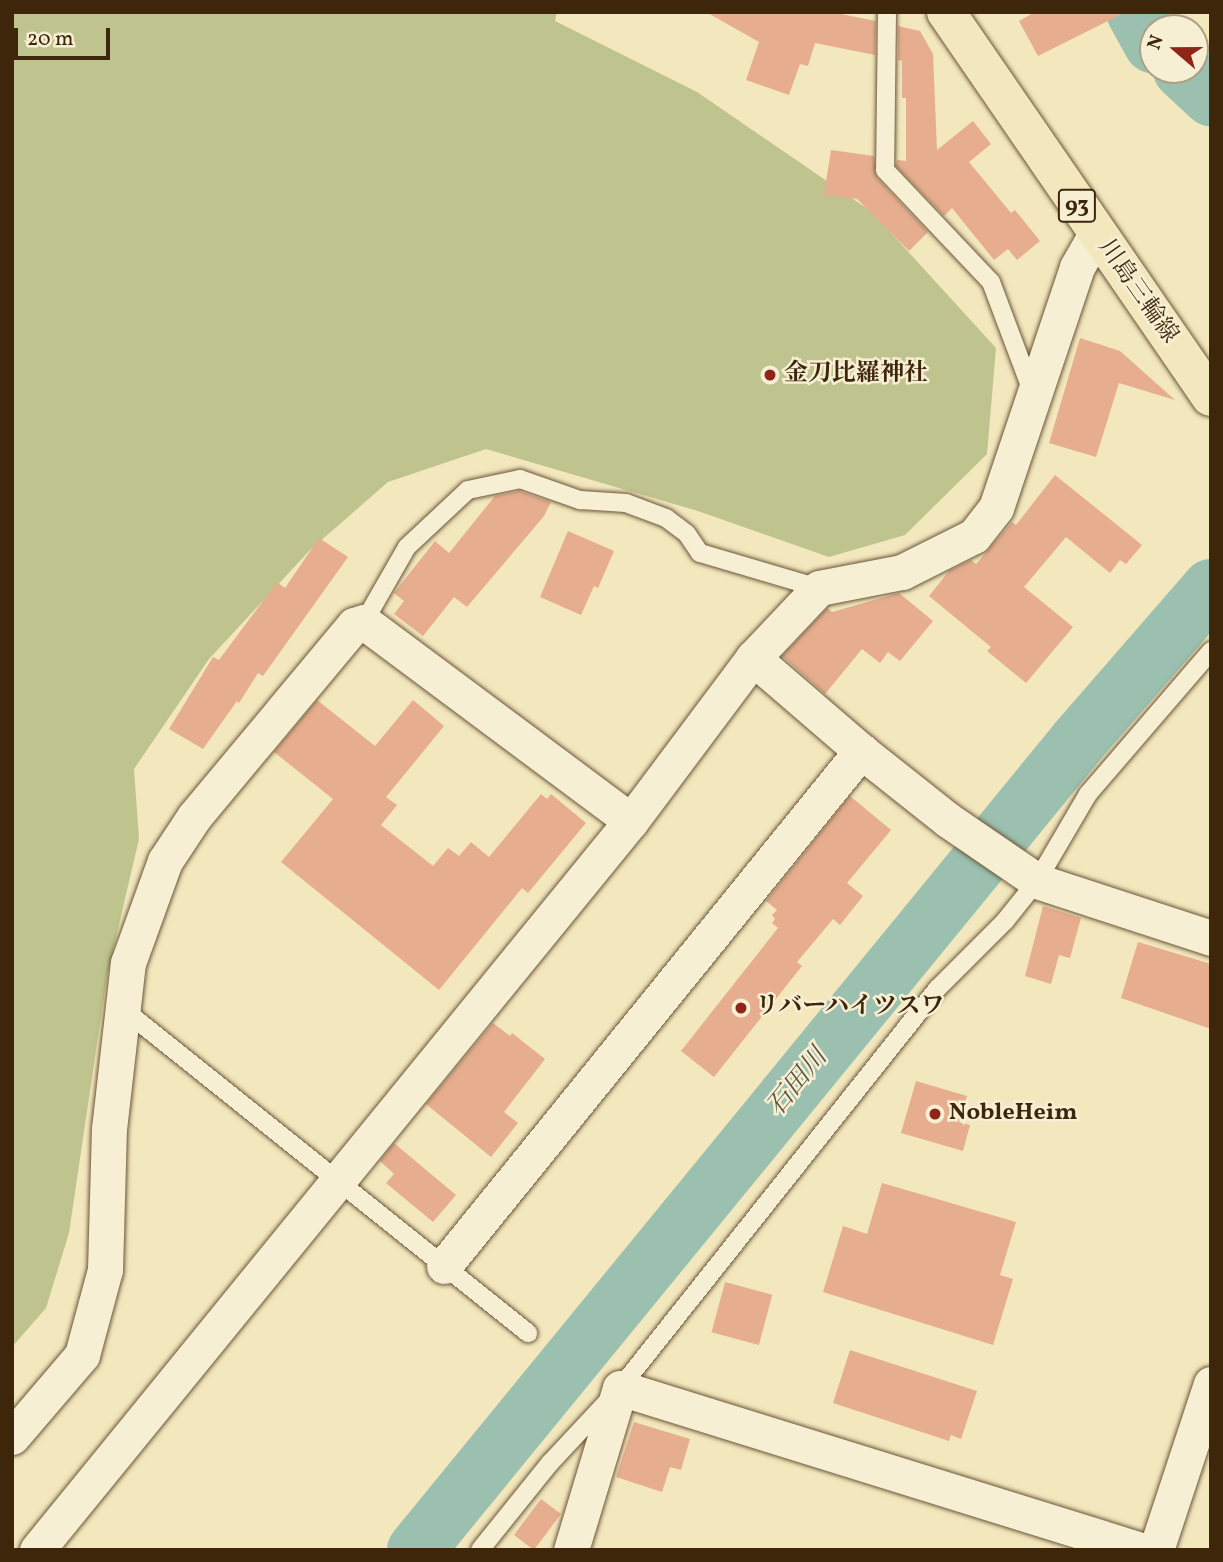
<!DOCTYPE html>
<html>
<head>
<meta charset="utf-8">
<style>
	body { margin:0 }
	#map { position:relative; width:1223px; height:1562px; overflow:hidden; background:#f3e7bd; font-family:Vollkorn,"Noto Serif JP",serif }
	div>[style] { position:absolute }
	.green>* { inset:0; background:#bfc48e }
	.river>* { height:58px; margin:-29px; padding:0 29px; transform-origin:29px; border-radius:29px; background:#9bc0b0 }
	.building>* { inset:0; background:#e6ae8f; transform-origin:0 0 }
	.roads { filter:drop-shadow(0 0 2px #6b5638) drop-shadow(0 0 2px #6b5638) }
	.lane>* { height:18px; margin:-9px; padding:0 9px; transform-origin:9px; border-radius:9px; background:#f7efd4 }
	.street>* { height:35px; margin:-17.5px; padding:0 17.5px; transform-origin:17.5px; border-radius:17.5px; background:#f7efd4 }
	.primary>* { height:38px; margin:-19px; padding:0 19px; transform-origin:19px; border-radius:19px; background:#f3e7bd }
	.dots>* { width:19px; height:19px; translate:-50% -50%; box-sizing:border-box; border:4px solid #f7efd4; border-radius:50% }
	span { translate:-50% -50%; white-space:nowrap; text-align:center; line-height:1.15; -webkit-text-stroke:5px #f7efd4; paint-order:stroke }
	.shield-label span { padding:2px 5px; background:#f7efd4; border:2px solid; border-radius:5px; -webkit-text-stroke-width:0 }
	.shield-label { font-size:23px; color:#3e260b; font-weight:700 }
	.street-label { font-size:24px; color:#3e260b }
	.poi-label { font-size:24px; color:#3e260b; font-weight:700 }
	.left { translate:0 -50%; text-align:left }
	.water-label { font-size:26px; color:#5a543d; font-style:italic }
	.frame { position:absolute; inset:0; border:14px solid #3e260b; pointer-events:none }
	.north { position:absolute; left:1139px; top:14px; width:70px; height:70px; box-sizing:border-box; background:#f7efd4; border:2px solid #ad9f84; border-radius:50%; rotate:290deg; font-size:19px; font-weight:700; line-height:28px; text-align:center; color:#3e260b }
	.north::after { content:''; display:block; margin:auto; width:24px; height:32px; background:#8f2418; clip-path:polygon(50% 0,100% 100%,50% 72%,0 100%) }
	.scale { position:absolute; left:14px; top:28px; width:96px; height:32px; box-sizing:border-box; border:4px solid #3e260b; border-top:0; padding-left:9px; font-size:21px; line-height:24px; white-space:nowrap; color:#3e260b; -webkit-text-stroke:5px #f7efd4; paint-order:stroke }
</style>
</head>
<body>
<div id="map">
	<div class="green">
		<div style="clip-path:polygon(12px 12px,557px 12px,555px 21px,697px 92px,872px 212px,996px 348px,987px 454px,905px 535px,829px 557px,698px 511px,486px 449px,388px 482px,310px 550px,209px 659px,134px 769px,139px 839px,107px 976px,69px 1233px,46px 1308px,12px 1347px)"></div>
	</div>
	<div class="river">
		<div style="left:1135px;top:12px;width:37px;rotate:61deg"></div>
		<div style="left:1182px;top:70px;width:40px;rotate:43deg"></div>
		<div style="left:416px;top:1550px;width:1044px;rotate:-50.71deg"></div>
		<div style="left:1077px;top:742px;width:204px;rotate:-49deg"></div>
	</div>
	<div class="building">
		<div style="clip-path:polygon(706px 12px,831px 12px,876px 21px,875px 55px,815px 43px,808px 66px,800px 64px,789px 95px,746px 80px,759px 42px)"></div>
		<div style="clip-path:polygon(1035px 12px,1126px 12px,1038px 56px,1019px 21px)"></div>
		<div style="clip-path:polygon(898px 26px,920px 31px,933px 54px,937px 150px,973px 121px,991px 144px,969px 162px,1011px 213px,1015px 210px,1040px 241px,1017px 260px,1008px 249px,994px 260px,952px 208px,944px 216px,896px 166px,897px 160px,906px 161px,906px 98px,902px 98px,902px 61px,898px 60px)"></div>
		<div style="clip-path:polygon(831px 150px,874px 156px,877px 178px,928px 232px,909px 251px,857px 199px,824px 195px)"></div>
		<div style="clip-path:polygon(1080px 338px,1120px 351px,1175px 400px,1119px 383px,1096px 457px,1049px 443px)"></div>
		<div style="clip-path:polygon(1055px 475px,1142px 545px,1126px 564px,1120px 560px,1110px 573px,1066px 537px,1024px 587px,1073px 627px,1026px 683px,987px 651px,991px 647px,929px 596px,949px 571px,971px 560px,976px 564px,1012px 522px,1016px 525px)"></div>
		<div style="clip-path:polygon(519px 491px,551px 502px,544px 516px,467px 607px,454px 597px,423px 636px,394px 614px,404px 601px,394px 593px,435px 541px,449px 553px,495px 496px)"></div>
		<div style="clip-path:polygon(568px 531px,614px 551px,598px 588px,594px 586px,581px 615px,540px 597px)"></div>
		<div style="clip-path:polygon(319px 538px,348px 557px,263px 676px,258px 673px,239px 703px,237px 701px,203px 749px,169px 729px,213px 657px,219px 660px,277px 582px,285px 588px)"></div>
		<div style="clip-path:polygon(899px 593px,933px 621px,900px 661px,888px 652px,880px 663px,862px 649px,825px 694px,782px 656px,827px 608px,832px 612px)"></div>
		<div style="clip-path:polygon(317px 700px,375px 746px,413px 700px,444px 726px,386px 797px,397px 805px,381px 825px,433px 866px,448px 848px,459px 856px,471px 842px,489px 857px,541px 794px,547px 799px,551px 794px,586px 823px,528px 893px,522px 888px,439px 990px,281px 862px,333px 799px,274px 752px)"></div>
		<div style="clip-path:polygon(850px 796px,891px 830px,847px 883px,863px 896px,840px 925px,833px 919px,797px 962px,802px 966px,714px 1077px,681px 1051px,778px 928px,772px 923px,775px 919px,772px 915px,777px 910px,766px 901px)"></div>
		<div style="clip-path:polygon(1043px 906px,1081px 918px,1070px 958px,1059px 955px,1051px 984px,1025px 976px)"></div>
		<div style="clip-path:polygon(1138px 942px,1211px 964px,1211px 1029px,1121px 998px)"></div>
		<div style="clip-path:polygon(493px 1023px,510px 1036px,512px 1033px,545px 1059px,504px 1112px,518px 1123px,491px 1157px,426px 1104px)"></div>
		<div style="clip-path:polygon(916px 1081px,967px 1096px,959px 1122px,970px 1125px,963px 1151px,901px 1133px)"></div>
		<div style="clip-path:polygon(394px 1143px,456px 1195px,433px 1222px,386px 1183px,394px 1174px,380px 1161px)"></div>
		<div style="clip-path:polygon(882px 1183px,1016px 1222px,1000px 1275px,1013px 1279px,993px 1345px,823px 1292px,843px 1226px,867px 1234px)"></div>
		<div style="left:725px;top:1282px;width:49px;height:52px;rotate:15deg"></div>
		<div style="clip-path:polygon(850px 1350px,977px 1391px,961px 1439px,951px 1435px,949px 1441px,833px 1403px)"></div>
		<div style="clip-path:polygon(634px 1422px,690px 1439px,681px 1470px,670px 1467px,662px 1492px,616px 1477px)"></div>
		<div style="left:541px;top:1499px;width:25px;height:45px;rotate:37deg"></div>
	</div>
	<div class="roads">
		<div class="lane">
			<div style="left:887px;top:12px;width:158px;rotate:90.7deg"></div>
			<div style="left:885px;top:170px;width:154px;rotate:46.6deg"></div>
			<div style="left:991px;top:282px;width:116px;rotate:69.4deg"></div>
			<div style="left:364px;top:622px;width:86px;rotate:-60.2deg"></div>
			<div style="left:407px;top:547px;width:83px;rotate:-43.1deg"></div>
			<div style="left:468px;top:490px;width:53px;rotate:-11.9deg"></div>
			<div style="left:520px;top:479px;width:64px;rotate:19.3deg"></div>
			<div style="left:580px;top:500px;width:46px;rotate:3.7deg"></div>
			<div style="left:626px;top:503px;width:43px;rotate:20.6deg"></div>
			<div style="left:666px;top:518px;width:26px;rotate:37deg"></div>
			<div style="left:687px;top:534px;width:23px;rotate:56deg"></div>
			<div style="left:700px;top:553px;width:124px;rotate:16.4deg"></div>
			<div style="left:123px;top:1009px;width:519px;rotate:38.66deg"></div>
			<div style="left:480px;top:1550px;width:112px;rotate:-51.2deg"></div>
			<div style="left:550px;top:1463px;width:103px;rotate:-47deg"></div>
			<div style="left:620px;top:1388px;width:510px;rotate:-51.53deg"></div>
			<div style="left:937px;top:989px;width:96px;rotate:-45deg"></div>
			<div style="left:1005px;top:921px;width:51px;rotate:-51.3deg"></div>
			<div style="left:1037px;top:881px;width:101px;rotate:-59.6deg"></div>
			<div style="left:1088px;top:794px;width:189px;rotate:-49.3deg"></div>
		</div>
		<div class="street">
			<div style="left:753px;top:658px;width:143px;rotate:40.7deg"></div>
			<div style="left:861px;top:751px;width:111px;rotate:38.4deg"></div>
			<div style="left:948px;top:820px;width:108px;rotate:34.4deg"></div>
			<div style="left:1037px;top:881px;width:183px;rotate:18.1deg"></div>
			<div style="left:444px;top:1266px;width:663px;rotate:-51deg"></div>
			<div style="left:12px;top:1437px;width:108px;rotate:-49.5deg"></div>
			<div style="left:82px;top:1355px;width:88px;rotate:-74.9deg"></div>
			<div style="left:105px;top:1270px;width:141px;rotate:-88.4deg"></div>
			<div style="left:109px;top:1129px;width:167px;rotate:-83.5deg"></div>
			<div style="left:128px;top:963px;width:109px;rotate:-70.1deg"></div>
			<div style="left:165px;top:861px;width:53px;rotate:-56.6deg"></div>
			<div style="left:194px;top:817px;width:250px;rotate:-50.2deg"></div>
			<div style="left:354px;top:625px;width:10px;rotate:-17deg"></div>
			<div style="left:364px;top:622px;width:333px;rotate:36.7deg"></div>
			<div style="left:37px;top:1550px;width:940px;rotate:-50.83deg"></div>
			<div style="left:631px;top:821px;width:204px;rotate:-53.2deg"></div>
			<div style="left:753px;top:658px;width:96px;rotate:-46.7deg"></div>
			<div style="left:819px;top:588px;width:85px;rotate:-10.9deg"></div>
			<div style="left:902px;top:572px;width:80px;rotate:-26.6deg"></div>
			<div style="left:974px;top:536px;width:36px;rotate:-52deg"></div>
			<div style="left:996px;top:508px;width:254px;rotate:-71.4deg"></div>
			<div style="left:1077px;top:267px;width:38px;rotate:-60deg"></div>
			<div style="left:571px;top:1550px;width:169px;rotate:-73.2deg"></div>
			<div style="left:620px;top:1388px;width:546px;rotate:17.27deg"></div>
			<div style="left:1156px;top:1550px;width:175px;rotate:-71.7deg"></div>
		</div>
		<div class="primary">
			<div style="left:946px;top:12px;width:467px;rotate:55.5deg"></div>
		</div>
	</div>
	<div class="dots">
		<div style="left:770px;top:375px;background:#8f2418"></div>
		<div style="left:741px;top:1008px;background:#8f2418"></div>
		<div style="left:935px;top:1114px;background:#8f2418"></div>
	</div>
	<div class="shield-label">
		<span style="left:1077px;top:206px">93</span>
	</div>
	<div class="street-label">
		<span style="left:1137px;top:292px;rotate:55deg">川島三輪線</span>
	</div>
	<div class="poi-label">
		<span class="left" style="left:784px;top:375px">金刀比羅神社</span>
		<span class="left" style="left:755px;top:1008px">リバーハイツスワ</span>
		<span class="left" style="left:949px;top:1114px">NobleHeim</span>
	</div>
	<div class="water-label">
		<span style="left:798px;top:1083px;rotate:-51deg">石田川</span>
	</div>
	<div class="frame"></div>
	<div class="north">N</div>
	<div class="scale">20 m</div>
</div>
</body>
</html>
